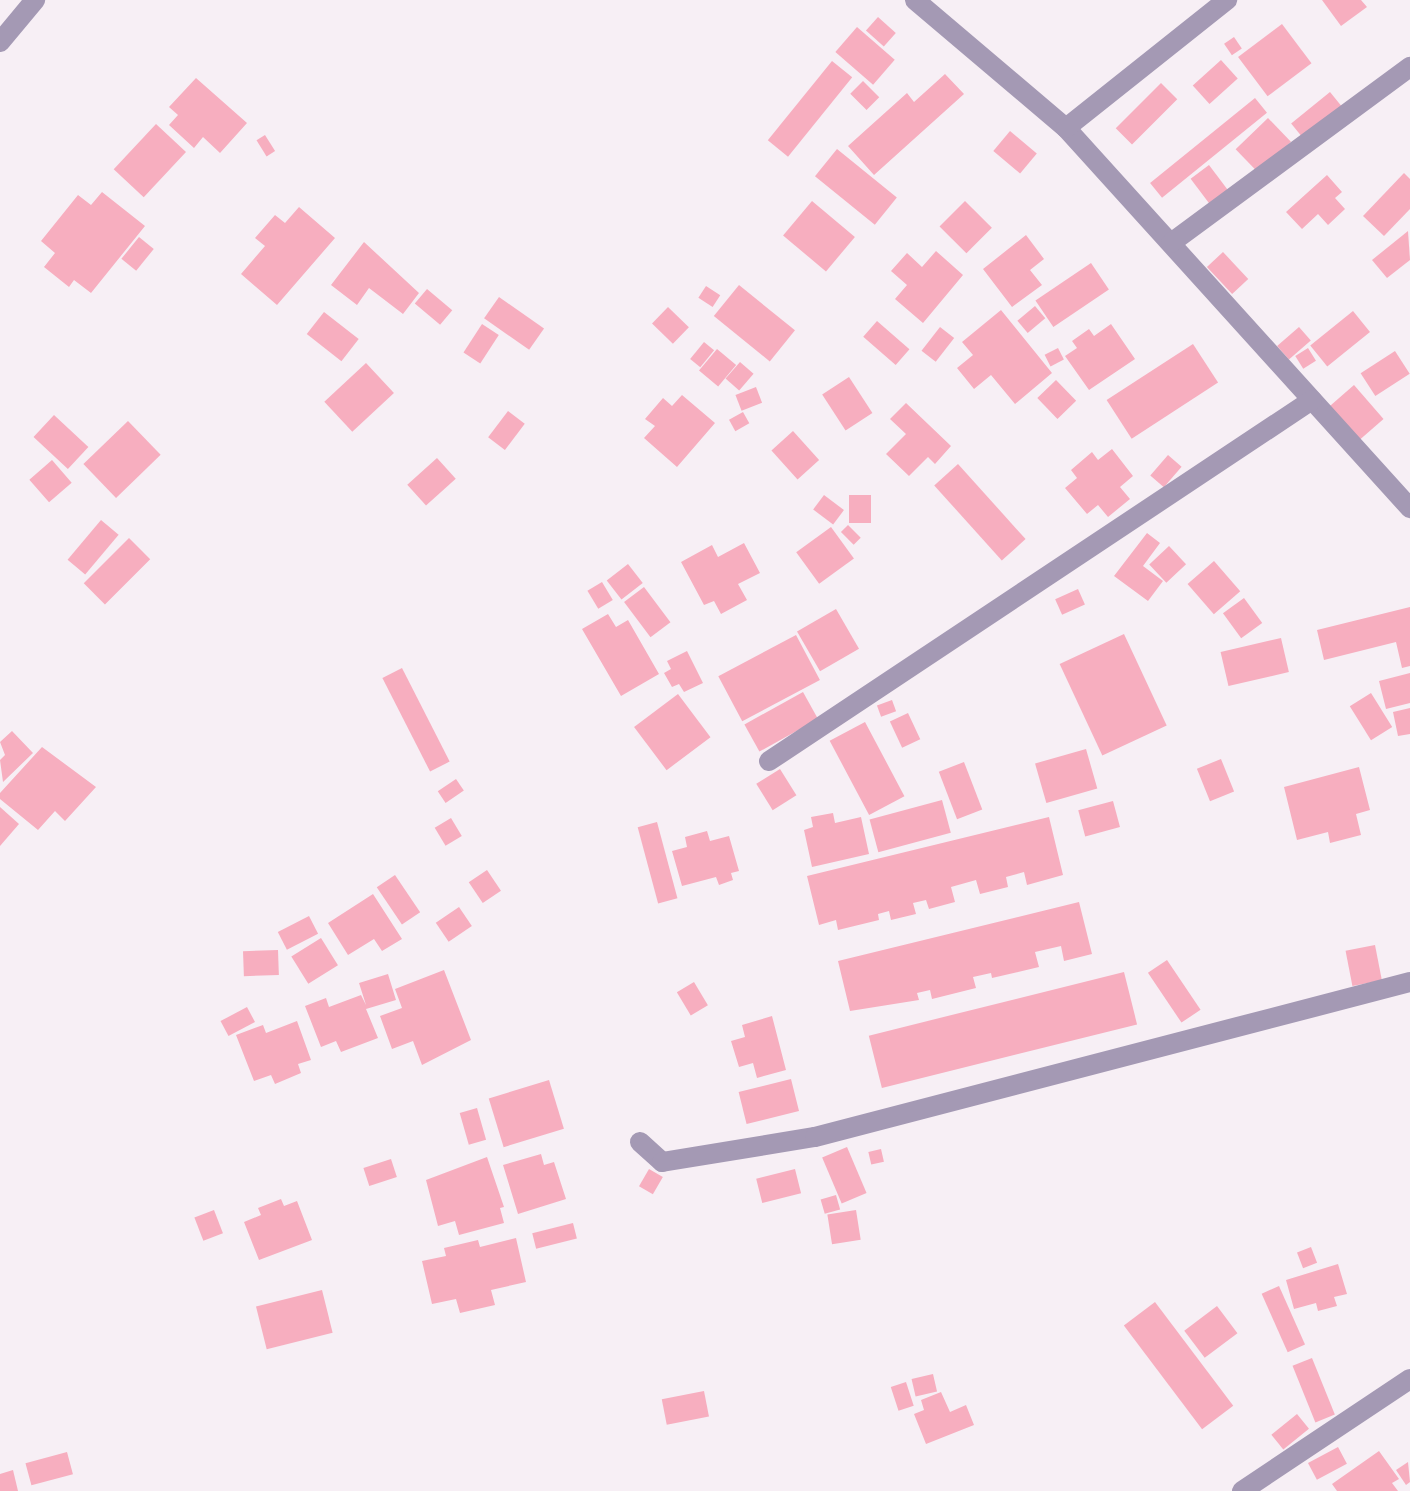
<!DOCTYPE html>
<html>
<head>
<meta charset="utf-8">
<style>
	body { margin:0 }
	#map { position:relative; width:1410px; height:1491px; overflow:hidden; background:#f7eff5; font-family:"Archivo Narrow",sans-serif }
	div>[style] { position:absolute }
	.building>* { inset:0; background:#f7aebf; transform-origin:0 0 }
	.minor>* { height:20px; margin:-10px; padding:0 10px; transform-origin:10px; border-radius:10px; background:#a499b4 }
	span { translate:-50% -50%; white-space:nowrap; text-align:center; line-height:1.15; -webkit-text-stroke:7px #fff; paint-order:stroke }
</style>
</head>
<body>
<div id="map">
	<div class="building">
		<div style="clip-path:polygon(1322px 0,1361px 0,1367px 7px,1341px 26px)"></div>
		<div style="left:878px;top:17px;width:24px;height:18px;rotate:42deg"></div>
		<div style="left:1282px;top:24px;width:49px;height:55px;rotate:53deg"></div>
		<div style="left:857px;top:27px;width:50px;height:33px;rotate:41deg"></div>
		<div style="left:1234px;top:37px;width:14px;height:12px;rotate:56deg"></div>
		<div style="left:1221px;top:60px;width:25px;height:38px;rotate:48deg"></div>
		<div style="left:832px;top:61px;width:26px;height:102px;rotate:39deg"></div>
		<div style="clip-path:polygon(945px 74px,964px 94px,874px 175px,848px 146px,907px 93px,914px 102px)"></div>
		<div style="clip-path:polygon(196px 78px,247px 123px,220px 153px,203px 137px,194px 148px,169px 125px,178px 115px,169px 107px)"></div>
		<div style="left:863px;top:81px;width:23px;height:18px;rotate:45deg"></div>
		<div style="left:1161px;top:83px;width:23px;height:64px;rotate:45deg"></div>
		<div style="left:1330px;top:92px;width:21px;height:50px;rotate:51deg"></div>
		<div style="left:1255px;top:98px;width:19px;height:135px;rotate:51deg"></div>
		<div style="left:1268px;top:118px;width:33px;height:45px;rotate:46deg"></div>
		<div style="left:156px;top:124px;width:41px;height:62px;rotate:43deg"></div>
		<div style="left:1010px;top:131px;width:35px;height:26px;rotate:40deg"></div>
		<div style="left:265px;top:135px;width:19px;height:10px;rotate:58deg"></div>
		<div style="left:837px;top:149px;width:77px;height:35px;rotate:39deg"></div>
		<div style="left:1209px;top:165px;width:36px;height:23px;rotate:53deg"></div>
		<div style="clip-path:polygon(1404px 173px,1410px 179px,1410px 209px,1384px 236px,1363px 216px)"></div>
		<div style="clip-path:polygon(1327px 175px,1342px 192px,1335px 198px,1345px 209px,1328px 225px,1318px 214px,1302px 229px,1286px 212px)"></div>
		<div style="clip-path:polygon(102px 192px,145px 226px,91px 293px,74px 280px,69px 287px,44px 267px,55px 253px,41px 241px,78px 195px,91px 205px)"></div>
		<div style="left:812px;top:201px;width:56px;height:45px;rotate:40deg"></div>
		<div style="left:965px;top:201px;width:38px;height:36px;rotate:45deg"></div>
		<div style="clip-path:polygon(299px 207px,335px 238px,277px 305px,241px 274px,265px 246px,255px 238px,275px 215px,285px 223px)"></div>
		<div style="clip-path:polygon(1408px 231px,1410px 260px,1387px 278px,1372px 260px)"></div>
		<div style="clip-path:polygon(1026px 235px,1044px 259px,1030px 270px,1042px 285px,1012px 307px,983px 269px)"></div>
		<div style="left:139px;top:237px;width:19px;height:28px;rotate:39deg"></div>
		<div style="clip-path:polygon(364px 242px,419px 293px,403px 314px,369px 288px,357px 305px,331px 285px)"></div>
		<div style="clip-path:polygon(936px 251px,963px 275px,923px 323px,895px 299px,907px 285px,891px 271px,907px 253px,922px 267px)"></div>
		<div style="left:1223px;top:252px;width:37px;height:22px;rotate:47deg"></div>
		<div style="left:1091px;top:263px;width:32px;height:67px;rotate:56deg"></div>
		<div style="left:739px;top:285px;width:72px;height:40px;rotate:39deg"></div>
		<div style="left:706px;top:286px;width:17px;height:14px;rotate:33deg"></div>
		<div style="left:427px;top:289px;width:33px;height:19px;rotate:40deg"></div>
		<div style="left:499px;top:297px;width:55px;height:26px;rotate:35deg"></div>
		<div style="left:1035px;top:306px;width:16px;height:23px;rotate:50deg"></div>
		<div style="left:668px;top:307px;width:29px;height:23px;rotate:44deg"></div>
		<div style="clip-path:polygon(1001px 310px,1052px 373px,1015px 404px,991px 375px,974px 389px,957px 368px,973px 355px,962px 342px)"></div>
		<div style="left:1353px;top:311px;width:27px;height:55px;rotate:51deg"></div>
		<div style="left:324px;top:312px;width:44px;height:28px;rotate:38deg"></div>
		<div style="left:877px;top:321px;width:43px;height:21px;rotate:41deg"></div>
		<div style="left:482px;top:324px;width:20px;height:34px;rotate:33deg"></div>
		<div style="clip-path:polygon(1111px 324px,1135px 359px,1089px 390px,1065px 356px,1077px 348px,1072px 341px,1089px 329px,1094px 336px)"></div>
		<div style="left:940px;top:327px;width:18px;height:30px;rotate:38deg"></div>
		<div style="left:1299px;top:327px;width:18px;height:29px;rotate:49deg"></div>
		<div style="left:704px;top:342px;width:13px;height:22px;rotate:39deg"></div>
		<div style="left:1193px;top:344px;width:46px;height:103px;rotate:57deg"></div>
		<div style="left:1058px;top:348px;width:13px;height:15px;rotate:63deg"></div>
		<div style="left:1308px;top:348px;width:15px;height:15px;rotate:58deg"></div>
		<div style="left:717px;top:349px;width:25px;height:28px;rotate:40deg"></div>
		<div style="left:1395px;top:351px;width:27px;height:41px;rotate:57deg"></div>
		<div style="left:740px;top:362px;width:18px;height:22px;rotate:41deg"></div>
		<div style="left:366px;top:363px;width:41px;height:57px;rotate:47deg"></div>
		<div style="left:849px;top:377px;width:43px;height:32px;rotate:57deg"></div>
		<div style="left:1056px;top:380px;width:29px;height:26px;rotate:46deg"></div>
		<div style="left:1354px;top:385px;width:45px;height:38px;rotate:49deg"></div>
		<div style="left:756px;top:387px;width:17px;height:22px;rotate:69deg"></div>
		<div style="clip-path:polygon(682px 395px,715px 423px,677px 467px,644px 438px,655px 426px,645px 419px,663px 398px,672px 406px)"></div>
		<div style="clip-path:polygon(906px 403px,951px 446px,935px 464px,928px 457px,909px 476px,886px 454px,906px 434px,890px 419px)"></div>
		<div style="left:508px;top:411px;width:21px;height:33px;rotate:37deg"></div>
		<div style="left:743px;top:412px;width:13px;height:16px;rotate:61deg"></div>
		<div style="left:54px;top:415px;width:47px;height:30px;rotate:43deg"></div>
		<div style="left:128px;top:421px;width:47px;height:62px;rotate:46deg"></div>
		<div style="left:793px;top:431px;width:39px;height:29px;rotate:48deg"></div>
		<div style="clip-path:polygon(1112px 449px,1133px 476px,1120px 487px,1130px 499px,1108px 517px,1098px 505px,1087px 514px,1065px 488px,1077px 478px,1071px 470px,1092px 452px,1098px 460px)"></div>
		<div style="left:1168px;top:455px;width:18px;height:27px;rotate:41deg"></div>
		<div style="left:437px;top:458px;width:28px;height:40px;rotate:48deg"></div>
		<div style="left:52px;top:460px;width:30px;height:30px;rotate:49deg"></div>
		<div style="left:958px;top:464px;width:101px;height:32px;rotate:48deg"></div>
		<div style="left:824px;top:495px;width:25px;height:18px;rotate:37deg"></div>
		<div style="left:849px;top:495px;width:22px;height:28px"></div>
		<div style="left:101px;top:520px;width:23px;height:52px;rotate:40deg"></div>
		<div style="left:848px;top:525px;width:18px;height:10px;rotate:45deg"></div>
		<div style="left:831px;top:527px;width:39px;height:43px;rotate:54deg"></div>
		<div style="clip-path:polygon(1147px 533px,1160px 543px,1143px 566px,1163px 581px,1148px 601px,1114px 576px)"></div>
		<div style="left:129px;top:538px;width:30px;height:64px;rotate:45deg"></div>
		<div style="clip-path:polygon(744px 543px,760px 573px,738px 584px,747px 600px,721px 614px,714px 601px,704px 605px,681px 562px,712px 545px,718px 557px)"></div>
		<div style="left:1169px;top:546px;width:25px;height:27px;rotate:47deg"></div>
		<div style="left:1214px;top:561px;width:40px;height:35px;rotate:49deg"></div>
		<div style="left:628px;top:564px;width:24px;height:27px;rotate:52deg"></div>
		<div style="left:602px;top:582px;width:21px;height:17px;rotate:59deg"></div>
		<div style="left:644px;top:587px;width:44px;height:25px;rotate:53deg"></div>
		<div style="left:1078px;top:589px;width:17px;height:25px;rotate:66deg"></div>
		<div style="left:1244px;top:598px;width:31px;height:26px;rotate:54deg"></div>
		<div style="clip-path:polygon(1410px 607px,1410px 666px,1402px 668px,1396px 642px,1324px 660px,1317px 630px)"></div>
		<div style="left:836px;top:609px;width:46px;height:45px;rotate:60deg"></div>
		<div style="clip-path:polygon(608px 614px,616px 627px,628px 620px,659px 674px,621px 696px,582px 629px)"></div>
		<div style="left:1124px;top:634px;width:101px;height:71px;rotate:65deg"></div>
		<div style="left:796px;top:635px;width:51px;height:88px;rotate:62deg"></div>
		<div style="left:1281px;top:638px;width:35px;height:62px;rotate:77deg"></div>
		<div style="clip-path:polygon(687px 651px,703px 683px,684px 692px,679px 684px,672px 687px,664px 673px,671px 669px,667px 661px)"></div>
		<div style="left:402px;top:668px;width:105px;height:22px;rotate:63deg"></div>
		<div style="clip-path:polygon(1410px 673px,1410px 703px,1386px 709px,1379px 681px)"></div>
		<div style="left:803px;top:692px;width:31px;height:67px;rotate:61deg"></div>
		<div style="left:1371px;top:693px;width:40px;height:25px;rotate:58deg"></div>
		<div style="left:678px;top:694px;width:54px;height:55px;rotate:53deg"></div>
		<div style="left:892px;top:700px;width:12px;height:16px;rotate:70deg"></div>
		<div style="clip-path:polygon(1410px 708px,1410px 734px,1398px 736px,1393px 712px)"></div>
		<div style="left:908px;top:713px;width:29px;height:20px;rotate:65deg"></div>
		<div style="left:865px;top:722px;width:84px;height:40px;rotate:62deg"></div>
		<div style="clip-path:polygon(12px 731px,33px 753px,3px 782px,0 760px,5px 755px,0 742px)"></div>
		<div style="clip-path:polygon(42px 747px,96px 787px,65px 821px,55px 811px,38px 830px,0 799px,0 793px)"></div>
		<div style="left:1086px;top:749px;width:41px;height:53px;rotate:74deg"></div>
		<div style="left:1221px;top:759px;width:35px;height:26px;rotate:68deg"></div>
		<div style="left:964px;top:762px;width:51px;height:27px;rotate:69deg"></div>
		<div style="clip-path:polygon(1359px 767px,1370px 810px,1356px 814px,1361px 835px,1330px 843px,1328px 832px,1297px 840px,1284px 787px)"></div>
		<div style="left:780px;top:769px;width:31px;height:28px;rotate:58deg"></div>
		<div style="left:456px;top:779px;width:14px;height:22px;rotate:56deg"></div>
		<div style="left:942px;top:800px;width:34px;height:75px;rotate:75deg"></div>
		<div style="left:1113px;top:801px;width:27px;height:36px;rotate:75deg"></div>
		<div style="clip-path:polygon(0 807px,19px 824px,0 846px)"></div>
		<div style="clip-path:polygon(833px 813px,835px 823px,861px 817px,869px 854px,812px 867px,804px 830px,813px 827px,811px 817px)"></div>
		<div style="clip-path:polygon(1049px 817px,1063px 875px,1027px 885px,1024px 872px,1006px 877px,1008px 887px,980px 894px,976px 880px,951px 887px,955px 902px,929px 909px,926px 900px,913px 903px,916px 914px,891px 920px,889px 911px,878px 914px,879px 920px,838px 930px,836px 920px,819px 925px,807px 876px)"></div>
		<div style="left:451px;top:818px;width:21px;height:19px;rotate:59deg"></div>
		<div style="left:657px;top:822px;width:79px;height:20px;rotate:75deg"></div>
		<div style="clip-path:polygon(707px 831px,710px 841px,729px 836px,739px 871px,731px 873px,733px 880px,719px 885px,716px 877px,682px 886px,672px 851px,687px 847px,685px 837px)"></div>
		<div style="left:487px;top:870px;width:25px;height:22px;rotate:56deg"></div>
		<div style="left:395px;top:875px;width:45px;height:22px;rotate:56deg"></div>
		<div style="clip-path:polygon(373px 894px,402px 939px,382px 951px,374px 939px,348px 955px,328px 923px)"></div>
		<div style="clip-path:polygon(1079px 902px,1092px 954px,1064px 961px,1061px 946px,1035px 952px,1039px 967px,992px 978px,991px 973px,973px 977px,976px 988px,932px 999px,930px 990px,917px 993px,919px 1000px,850px 1011px,838px 961px)"></div>
		<div style="left:459px;top:907px;width:23px;height:28px;rotate:56deg"></div>
		<div style="left:309px;top:916px;width:20px;height:35px;rotate:63deg"></div>
		<div style="left:321px;top:938px;width:32px;height:35px;rotate:58deg"></div>
		<div style="left:1375px;top:945px;width:36px;height:30px;rotate:79deg"></div>
		<div style="left:278px;top:950px;width:25px;height:35px;rotate:88deg"></div>
		<div style="left:1167px;top:960px;width:60px;height:23px;rotate:56deg"></div>
		<div style="clip-path:polygon(444px 970px,471px 1040px,422px 1065px,413px 1041px,392px 1049px,380px 1016px,402px 1008px,395px 989px)"></div>
		<div style="left:1124px;top:972px;width:54px;height:263px;rotate:76deg"></div>
		<div style="clip-path:polygon(388px 974px,396px 1000px,366px 1009px,378px 1038px,341px 1052px,336px 1041px,321px 1047px,305px 1006px,326px 998px,329px 1007px,361px 995px,366px 1005px,359px 983px)"></div>
		<div style="left:694px;top:982px;width:27px;height:20px;rotate:59deg"></div>
		<div style="left:247px;top:1007px;width:17px;height:30px;rotate:62deg"></div>
		<div style="clip-path:polygon(772px 1016px,786px 1070px,757px 1078px,753px 1063px,739px 1067px,731px 1041px,745px 1037px,742px 1025px)"></div>
		<div style="clip-path:polygon(297px 1021px,311px 1060px,298px 1064px,301px 1073px,275px 1084px,271px 1075px,254px 1081px,236px 1035px,263px 1025px,266px 1033px)"></div>
		<div style="left:791px;top:1079px;width:33px;height:54px;rotate:76deg"></div>
		<div style="left:549px;top:1080px;width:51px;height:63px;rotate:73deg"></div>
		<div style="left:477px;top:1108px;width:33px;height:18px;rotate:74deg"></div>
		<div style="left:847px;top:1147px;width:50px;height:27px;rotate:67deg"></div>
		<div style="left:881px;top:1149px;width:13px;height:13px;rotate:77deg"></div>
		<div style="clip-path:polygon(541px 1154px,544px 1165px,554px 1162px,566px 1199px,518px 1214px,503px 1165px)"></div>
		<div style="clip-path:polygon(487px 1157px,504px 1207px,500px 1208px,504px 1223px,459px 1235px,455px 1221px,438px 1226px,426px 1180px)"></div>
		<div style="left:391px;top:1159px;width:19px;height:29px;rotate:72deg"></div>
		<div style="left:649px;top:1169px;width:16px;height:20px;rotate:30deg"></div>
		<div style="left:795px;top:1169px;width:25px;height:40px;rotate:76deg"></div>
		<div style="left:836px;top:1195px;width:15px;height:16px;rotate:74deg"></div>
		<div style="clip-path:polygon(281px 1199px,284px 1206px,297px 1201px,312px 1240px,259px 1260px,244px 1222px,261px 1215px,258px 1208px)"></div>
		<div style="left:214px;top:1210px;width:25px;height:21px;rotate:69deg"></div>
		<div style="left:856px;top:1210px;width:30px;height:29px;rotate:81deg"></div>
		<div style="left:573px;top:1223px;width:16px;height:42px;rotate:76deg"></div>
		<div style="clip-path:polygon(516px 1238px,526px 1282px,491px 1290px,495px 1305px,460px 1313px,456px 1299px,432px 1304px,422px 1261px,446px 1256px,444px 1248px,478px 1240px,480px 1247px)"></div>
		<div style="left:1311px;top:1247px;width:17px;height:15px;rotate:69deg"></div>
		<div style="clip-path:polygon(1338px 1264px,1347px 1294px,1334px 1297px,1337px 1306px,1318px 1311px,1316px 1303px,1294px 1309px,1286px 1280px)"></div>
		<div style="left:1279px;top:1286px;width:64px;height:19px;rotate:66deg"></div>
		<div style="left:322px;top:1290px;width:44px;height:68px;rotate:76deg"></div>
		<div style="left:1155px;top:1302px;width:130px;height:39px;rotate:53deg"></div>
		<div style="left:1217px;top:1306px;width:34px;height:41px;rotate:53deg"></div>
		<div style="left:1312px;top:1358px;width:61px;height:21px;rotate:68deg"></div>
		<div style="left:933px;top:1374px;width:18px;height:22px;rotate:77deg"></div>
		<div style="left:906px;top:1382px;width:25px;height:16px;rotate:72deg"></div>
		<div style="left:704px;top:1391px;width:26px;height:43px;rotate:79deg"></div>
		<div style="clip-path:polygon(941px 1392px,950px 1412px,966px 1405px,974px 1425px,926px 1444px,914px 1414px,924px 1410px,921px 1400px)"></div>
		<div style="left:1297px;top:1414px;width:19px;height:33px;rotate:51deg"></div>
		<div style="left:1338px;top:1447px;width:19px;height:34px;rotate:62deg"></div>
		<div style="clip-path:polygon(1379px 1451px,1399px 1479px,1392px 1483px,1398px 1491px,1337px 1491px,1332px 1484px)"></div>
		<div style="left:67px;top:1452px;width:23px;height:43px;rotate:75deg"></div>
		<div style="clip-path:polygon(1408px 1462px,1410px 1482px,1406px 1485px,1396px 1470px)"></div>
		<div style="clip-path:polygon(13px 1470px,18px 1491px,0 1491px,0 1474px)"></div>
	</div>
	<div class="minor">
		<div style="left:915px;top:0;width:198px;rotate:40.3deg"></div>
		<div style="left:1066px;top:128px;width:513px;rotate:47.85deg"></div>
		<div style="left:0;top:42px;width:55px;rotate:-50.2deg"></div>
		<div style="left:1066px;top:128px;width:206px;rotate:-38.5deg"></div>
		<div style="left:1171px;top:243px;width:297px;rotate:-36.4deg"></div>
		<div style="left:769px;top:761px;width:652px;rotate:-33.62deg"></div>
		<div style="left:640px;top:1142px;width:30px;rotate:42deg"></div>
		<div style="left:662px;top:1162px;width:155px;rotate:-9.3deg"></div>
		<div style="left:815px;top:1137px;width:615px;rotate:-14.6deg"></div>
		<div style="left:1242px;top:1491px;width:202px;rotate:-33.7deg"></div>
	</div>
</div>
</body>
</html>
